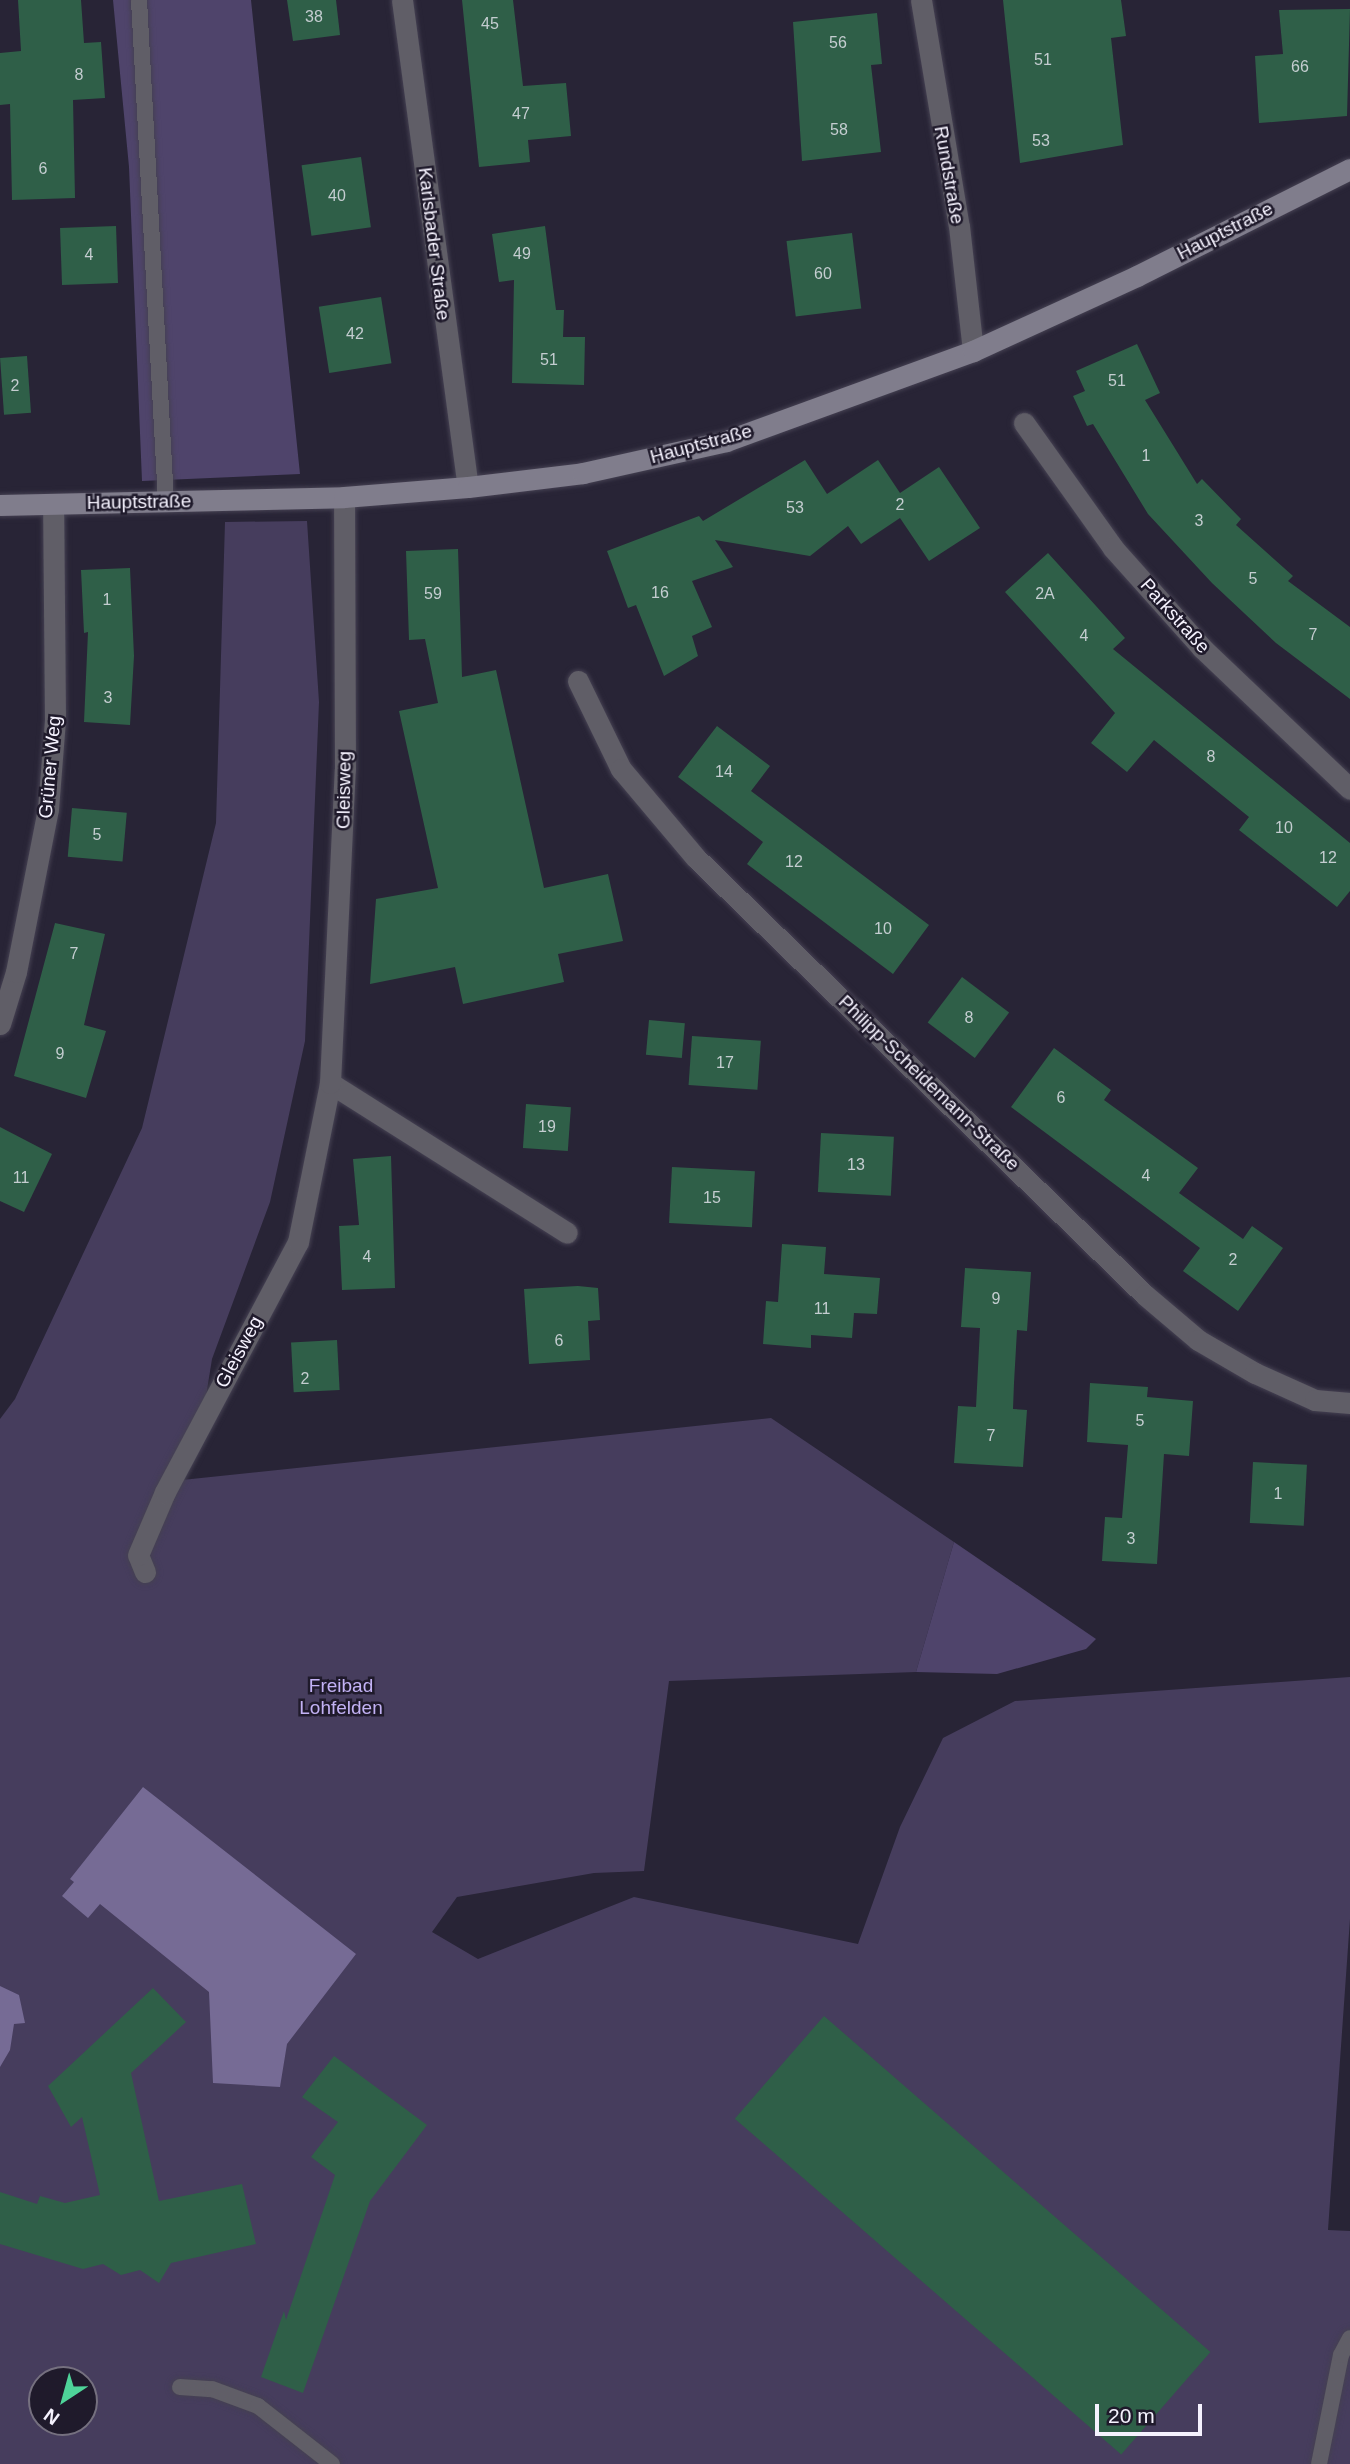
<!DOCTYPE html>
<html>
<head>
<meta charset="utf-8">
<style>
	body { margin:0 }
	#map { position:relative; width:1350px; height:2464px; overflow:hidden; background:#282436; font-family:Arial,sans-serif }
	div>[style] { position:absolute }
	.green>* { inset:0; background:#463d5d }
	.forest>* { inset:0; background:#4f446b }
	.water>* { inset:0; background:#766b95 }
	.building>* { inset:0; background:#2f5f48; transform-origin:0 0 }
	.roads { filter:drop-shadow(0 0 2px #454152) drop-shadow(0 0 2px #454152) }
	.lane>* { height:16px; margin:-8px; padding:0 8px; transform-origin:8px; border-radius:8px; background:#605e67 }
	.street>* { height:21px; margin:-10.5px; padding:0 10.5px; transform-origin:10.5px; border-radius:10.5px; background:#605e67 }
	.secondary>* { height:21px; margin:-10.5px; padding:0 10.5px; transform-origin:10.5px; border-radius:10.5px; background:#807d8c }
	span { translate:-50% -50%; white-space:nowrap; text-align:center; line-height:1.15; -webkit-text-stroke:5px #1f1a2b; paint-order:stroke }
	.number-label { font-size:16px; color:#c4cdd0 }
	.number-label span { -webkit-text-stroke-width:0 }
	.street-label { font-size:19px; color:#f5f2fe }
	.park-label { font-size:19px; color:#c3b2f5 }
	.north { position:absolute; left:28px; top:2366px; width:70px; height:70px; box-sizing:border-box; background:#1f1a2b; border:2px solid #75707f; border-radius:50%; rotate:216deg; font-size:19px; font-weight:700; line-height:28px; text-align:center; color:#f5f2fe }
	.north::after { content:''; display:block; margin:auto; width:24px; height:32px; background:#4ed399; clip-path:polygon(50% 0,100% 100%,50% 72%,0 100%) }
	.scale { position:absolute; left:1095px; top:2404px; width:107px; height:32px; box-sizing:border-box; border:4px solid #f5f2fe; border-top:0; padding-left:9px; font-size:21px; line-height:24px; white-space:nowrap; color:#f5f2fe; -webkit-text-stroke:5px #1f1a2b; paint-order:stroke }
</style>
</head>
<body>
<div id="map">
	<div class="green">
		<div style="clip-path:polygon(evenodd,307px 521px,319px 702px,305px 1041px,270px 1202px,212px 1359px,198px 1446px,182px 1480px,771px 1418px,954px 1542px,916px 1672px,669px 1681px,644px 1871px,594px 1873px,457px 1897px,432px 1932px,478px 1959px,634px 1897px,858px 1944px,900px 1827px,943px 1738px,1015px 1701px,1350px 1677px,1350px 1919px,1328px 2230px,1350px 2231px,1350px 2464px,0 2464px,0 1419px,15px 1399px,142px 1128px,216px 823px,225px 522px,307px 521px,42px 2380px,84px 2380px,84px 2422px,42px 2422px,42px 2380px)"></div>
	</div>
	<div class="forest">
		<div style="clip-path:polygon(113px 0,251px 0,300px 474px,142px 481px,129px 167px)"></div>
		<div style="clip-path:polygon(954px 1542px,1096px 1639px,1086px 1649px,997px 1674px,916px 1672px)"></div>
	</div>
	<div class="water">
		<div style="clip-path:polygon(143px 1787px,356px 1954px,287px 2044px,280px 2087px,213px 2083px,209px 1992px,100px 1904px,88px 1918px,62px 1896px,74px 1882px,70px 1879px)"></div>
		<div style="clip-path:polygon(0 1986px,19px 1995px,25px 2023px,14px 2024px,10px 2050px,0 2067px)"></div>
	</div>
	<div class="building">
		<div style="clip-path:polygon(18px 0,81px 0,84px 43px,101px 42px,105px 98px,73px 100px,75px 198px,12px 200px,10px 104px,0 105px,0 53px,21px 51px)"></div>
		<div style="clip-path:polygon(287px 0,336px 0,340px 35px,293px 41px)"></div>
		<div style="clip-path:polygon(462px 0,513px 0,523px 86px,566px 83px,571px 136px,528px 140px,530px 162px,479px 167px)"></div>
		<div style="clip-path:polygon(1003px 0,1121px 0,1126px 36px,1111px 38px,1123px 145px,1020px 163px)"></div>
		<div style="clip-path:polygon(1350px 9px,1347px 116px,1259px 123px,1255px 56px,1283px 54px,1279px 10px)"></div>
		<div style="clip-path:polygon(877px 13px,882px 64px,871px 65px,881px 152px,802px 161px,793px 22px)"></div>
		<div style="left:361px;top:157px;width:71px;height:60px;rotate:82deg"></div>
		<div style="left:116px;top:226px;width:57px;height:56px;rotate:88deg"></div>
		<div style="clip-path:polygon(545px 226px,556px 310px,564px 310px,563px 337px,585px 337px,584px 385px,512px 383px,514px 280px,499px 282px,492px 234px)"></div>
		<div style="left:852px;top:233px;width:76px;height:66px;rotate:83deg"></div>
		<div style="left:381px;top:297px;width:67px;height:63px;rotate:81deg"></div>
		<div style="clip-path:polygon(1137px 344px,1160px 393px,1145px 400px,1197px 484px,1202px 479px,1241px 519px,1236px 525px,1293px 576px,1288px 581px,1350px 627px,1350px 699px,1276px 643px,1212px 583px,1148px 514px,1093px 424px,1087px 426px,1073px 396px,1085px 391px,1076px 371px)"></div>
		<div style="left:27px;top:356px;width:57px;height:27px;rotate:86deg"></div>
		<div style="clip-path:polygon(805px 460px,827px 494px,878px 460px,900px 493px,939px 467px,980px 528px,929px 561px,900px 518px,861px 544px,848px 526px,810px 556px,715px 540px,733px 567px,692px 581px,712px 627px,692px 636px,698px 656px,664px 676px,636px 605px,628px 608px,607px 551px,699px 516px,703px 521px)"></div>
		<div style="clip-path:polygon(458px 549px,462px 677px,496px 670px,544px 888px,608px 874px,623px 941px,558px 954px,564px 982px,463px 1004px,455px 967px,370px 984px,376px 899px,438px 888px,399px 711px,438px 703px,425px 639px,409px 640px,406px 551px)"></div>
		<div style="clip-path:polygon(1048px 553px,1125px 638px,1113px 649px,1350px 843px,1350px 891px,1337px 907px,1239px 830px,1249px 817px,1154px 740px,1127px 772px,1091px 743px,1115px 713px,1005px 592px)"></div>
		<div style="clip-path:polygon(130px 568px,134px 656px,130px 725px,84px 722px,88px 632px,84px 633px,81px 570px)"></div>
		<div style="clip-path:polygon(717px 726px,770px 766px,751px 791px,929px 925px,893px 974px,747px 864px,763px 842px,678px 777px)"></div>
		<div style="left:72px;top:808px;width:55px;height:49px;rotate:5deg"></div>
		<div style="clip-path:polygon(55px 923px,105px 934px,84px 1025px,106px 1031px,86px 1098px,14px 1076px)"></div>
		<div style="left:962px;top:977px;width:59px;height:57px;rotate:37deg"></div>
		<div style="left:649px;top:1020px;width:36px;height:35px;rotate:5deg"></div>
		<div style="left:692px;top:1036px;width:69px;height:49px;rotate:4deg"></div>
		<div style="clip-path:polygon(1054px 1048px,1111px 1090px,1104px 1100px,1198px 1168px,1179px 1193px,1243px 1239px,1252px 1226px,1283px 1248px,1238px 1311px,1183px 1271px,1200px 1248px,1011px 1107px)"></div>
		<div style="left:526px;top:1104px;width:45px;height:44px;rotate:4deg"></div>
		<div style="clip-path:polygon(0 1127px,52px 1154px,24px 1212px,0 1201px)"></div>
		<div style="left:821px;top:1133px;width:73px;height:59px;rotate:3deg"></div>
		<div style="clip-path:polygon(391px 1156px,395px 1288px,342px 1290px,339px 1226px,359px 1225px,353px 1159px)"></div>
		<div style="left:672px;top:1167px;width:83px;height:56px;rotate:3deg"></div>
		<div style="clip-path:polygon(782px 1244px,826px 1247px,824px 1274px,880px 1278px,877px 1314px,854px 1313px,852px 1338px,811px 1335px,811px 1348px,763px 1344px,766px 1301px,778px 1302px)"></div>
		<div style="clip-path:polygon(965px 1268px,1031px 1272px,1027px 1331px,1017px 1330px,1014px 1383px,1013px 1409px,1027px 1410px,1023px 1467px,954px 1463px,958px 1406px,976px 1407px,980px 1328px,961px 1327px)"></div>
		<div style="clip-path:polygon(578px 1286px,598px 1288px,600px 1320px,588px 1321px,590px 1360px,529px 1364px,524px 1289px)"></div>
		<div style="left:337px;top:1340px;width:50px;height:46px;rotate:87deg"></div>
		<div style="clip-path:polygon(1090px 1383px,1148px 1387px,1147px 1397px,1193px 1401px,1189px 1456px,1164px 1454px,1157px 1564px,1102px 1561px,1105px 1517px,1122px 1518px,1128px 1445px,1087px 1442px)"></div>
		<div style="left:1253px;top:1462px;width:54px;height:61px;rotate:3deg"></div>
		<div style="clip-path:polygon(153px 1988px,186px 2022px,131px 2073px,159px 2201px,242px 2184px,256px 2244px,171px 2263px,159px 2283px,140px 2270px,121px 2275px,103px 2264px,83px 2269px,0 2244px,0 2192px,37px 2204px,40px 2196px,65px 2203px,100px 2195px,82px 2117px,71px 2127px,48px 2086px)"></div>
		<div style="left:824px;top:2016px;width:512px;height:136px;rotate:41deg"></div>
		<div style="clip-path:polygon(334px 2056px,427px 2125px,370px 2201px,303px 2393px,261px 2377px,284px 2311px,286px 2320px,335px 2175px,311px 2157px,338px 2122px,302px 2097px)"></div>
	</div>
	<div class="roads">
		<div class="lane">
			<div style="left:139px;top:0;width:503px;rotate:86.92deg"></div>
			<div style="left:180px;top:2387px;width:32px;rotate:4deg"></div>
			<div style="left:212px;top:2389px;width:49px;rotate:20.3deg"></div>
			<div style="left:258px;top:2406px;width:94px;rotate:38.1deg"></div>
			<div style="left:1319px;top:2464px;width:111px;rotate:-78.6deg"></div>
			<div style="left:1341px;top:2355px;width:19px;rotate:-62deg"></div>
		</div>
		<div class="street">
			<div style="left:402px;top:0;width:491px;rotate:82.3deg"></div>
			<div style="left:921px;top:0;width:229px;rotate:80.5deg"></div>
			<div style="left:959px;top:226px;width:126px;rotate:83.6deg"></div>
			<div style="left:1024px;top:423px;width:153px;rotate:54.5deg"></div>
			<div style="left:1113px;top:548px;width:134px;rotate:48.3deg"></div>
			<div style="left:1202px;top:648px;width:204px;rotate:43.6deg"></div>
			<div style="left:578px;top:681px;width:98px;rotate:64deg"></div>
			<div style="left:621px;top:769px;width:116px;rotate:49.9deg"></div>
			<div style="left:696px;top:858px;width:627px;rotate:44.22deg"></div>
			<div style="left:1145px;top:1295px;width:70px;rotate:40.3deg"></div>
			<div style="left:1198px;top:1340px;width:66px;rotate:30.1deg"></div>
			<div style="left:1255px;top:1373px;width:66px;rotate:24.2deg"></div>
			<div style="left:1315px;top:1400px;width:35px;rotate:5deg"></div>
			<div style="left:0;top:1024px;width:54px;rotate:-72.9deg"></div>
			<div style="left:16px;top:972px;width:166px;rotate:-78.9deg"></div>
			<div style="left:48px;top:809px;width:89px;rotate:-85.5deg"></div>
			<div style="left:55px;top:720px;width:216px;rotate:-90.5deg"></div>
			<div style="left:330px;top:1083px;width:280px;rotate:32.3deg"></div>
			<div style="left:145px;top:1572px;width:18px;rotate:-112deg"></div>
			<div style="left:138px;top:1555px;width:69px;rotate:-66.8deg"></div>
			<div style="left:165px;top:1492px;width:283px;rotate:-62deg"></div>
			<div style="left:298px;top:1242px;width:162px;rotate:-78.6deg"></div>
			<div style="left:330px;top:1083px;width:314px;rotate:-87.3deg"></div>
			<div style="left:345px;top:769px;width:272px;rotate:-90.2deg"></div>
		</div>
		<div class="secondary">
			<div style="left:0;top:505px;width:344px;rotate:-1.3deg"></div>
			<div style="left:344px;top:497px;width:124px;rotate:-4.6deg"></div>
			<div style="left:468px;top:487px;width:116px;rotate:-6.9deg"></div>
			<div style="left:583px;top:473px;width:147px;rotate:-12.6deg"></div>
			<div style="left:726px;top:441px;width:263px;rotate:-20deg"></div>
			<div style="left:973px;top:351px;width:180px;rotate:-24.6deg"></div>
			<div style="left:1137px;top:276px;width:238px;rotate:-26.7deg"></div>
		</div>
	</div>
	<div class="number-label">
		<span style="left:314px;top:17px">38</span>
		<span style="left:490px;top:24px">45</span>
		<span style="left:838px;top:43px">56</span>
		<span style="left:1043px;top:60px">51</span>
		<span style="left:1300px;top:67px">66</span>
		<span style="left:79px;top:75px">8</span>
		<span style="left:521px;top:114px">47</span>
		<span style="left:839px;top:130px">58</span>
		<span style="left:1041px;top:141px">53</span>
		<span style="left:43px;top:169px">6</span>
		<span style="left:337px;top:196px">40</span>
		<span style="left:522px;top:254px">49</span>
		<span style="left:89px;top:255px">4</span>
		<span style="left:823px;top:274px">60</span>
		<span style="left:355px;top:334px">42</span>
		<span style="left:549px;top:360px">51</span>
		<span style="left:1117px;top:381px">51</span>
		<span style="left:15px;top:386px">2</span>
		<span style="left:1146px;top:456px">1</span>
		<span style="left:900px;top:505px">2</span>
		<span style="left:795px;top:508px">53</span>
		<span style="left:1199px;top:521px">3</span>
		<span style="left:1253px;top:579px">5</span>
		<span style="left:660px;top:593px">16</span>
		<span style="left:433px;top:594px">59</span>
		<span style="left:1045px;top:594px">2A</span>
		<span style="left:107px;top:600px">1</span>
		<span style="left:1313px;top:635px">7</span>
		<span style="left:1084px;top:636px">4</span>
		<span style="left:108px;top:698px">3</span>
		<span style="left:1211px;top:757px">8</span>
		<span style="left:724px;top:772px">14</span>
		<span style="left:1284px;top:828px">10</span>
		<span style="left:97px;top:835px">5</span>
		<span style="left:1328px;top:858px">12</span>
		<span style="left:794px;top:862px">12</span>
		<span style="left:883px;top:929px">10</span>
		<span style="left:74px;top:954px">7</span>
		<span style="left:969px;top:1018px">8</span>
		<span style="left:60px;top:1054px">9</span>
		<span style="left:725px;top:1063px">17</span>
		<span style="left:1061px;top:1098px">6</span>
		<span style="left:547px;top:1127px">19</span>
		<span style="left:856px;top:1165px">13</span>
		<span style="left:1146px;top:1176px">4</span>
		<span style="left:21px;top:1178px">11</span>
		<span style="left:712px;top:1198px">15</span>
		<span style="left:367px;top:1257px">4</span>
		<span style="left:1233px;top:1260px">2</span>
		<span style="left:996px;top:1299px">9</span>
		<span style="left:822px;top:1309px">11</span>
		<span style="left:559px;top:1341px">6</span>
		<span style="left:305px;top:1379px">2</span>
		<span style="left:1140px;top:1421px">5</span>
		<span style="left:991px;top:1436px">7</span>
		<span style="left:1278px;top:1494px">1</span>
		<span style="left:1131px;top:1539px">3</span>
	</div>
	<div class="street-label">
		<span style="left:949px;top:175px;rotate:80deg">Rundstraße</span>
		<span style="left:1225px;top:231px;rotate:-27deg">Hauptstraße</span>
		<span style="left:434px;top:244px;rotate:83deg">Karlsbader Straße</span>
		<span style="left:701px;top:444px;rotate:-15deg">Hauptstraße</span>
		<span style="left:139px;top:502px;rotate:-1deg">Hauptstraße</span>
		<span style="left:1175px;top:616px;rotate:48deg">Parkstraße</span>
		<span style="left:50px;top:767px;rotate:-85deg">Grüner Weg</span>
		<span style="left:344px;top:790px;rotate:-89deg">Gleisweg</span>
		<span style="left:929px;top:1083px;rotate:44deg">Philipp-Scheidemann-Straße</span>
		<span style="left:239px;top:1352px;rotate:-62deg">Gleisweg</span>
	</div>
	<div class="park-label">
		<span style="left:341px;top:1697px">Freibad<br>Lohfelden</span>
	</div>
	<div class="north">N</div>
	<div class="scale">20 m</div>
</div>
</body>
</html>
